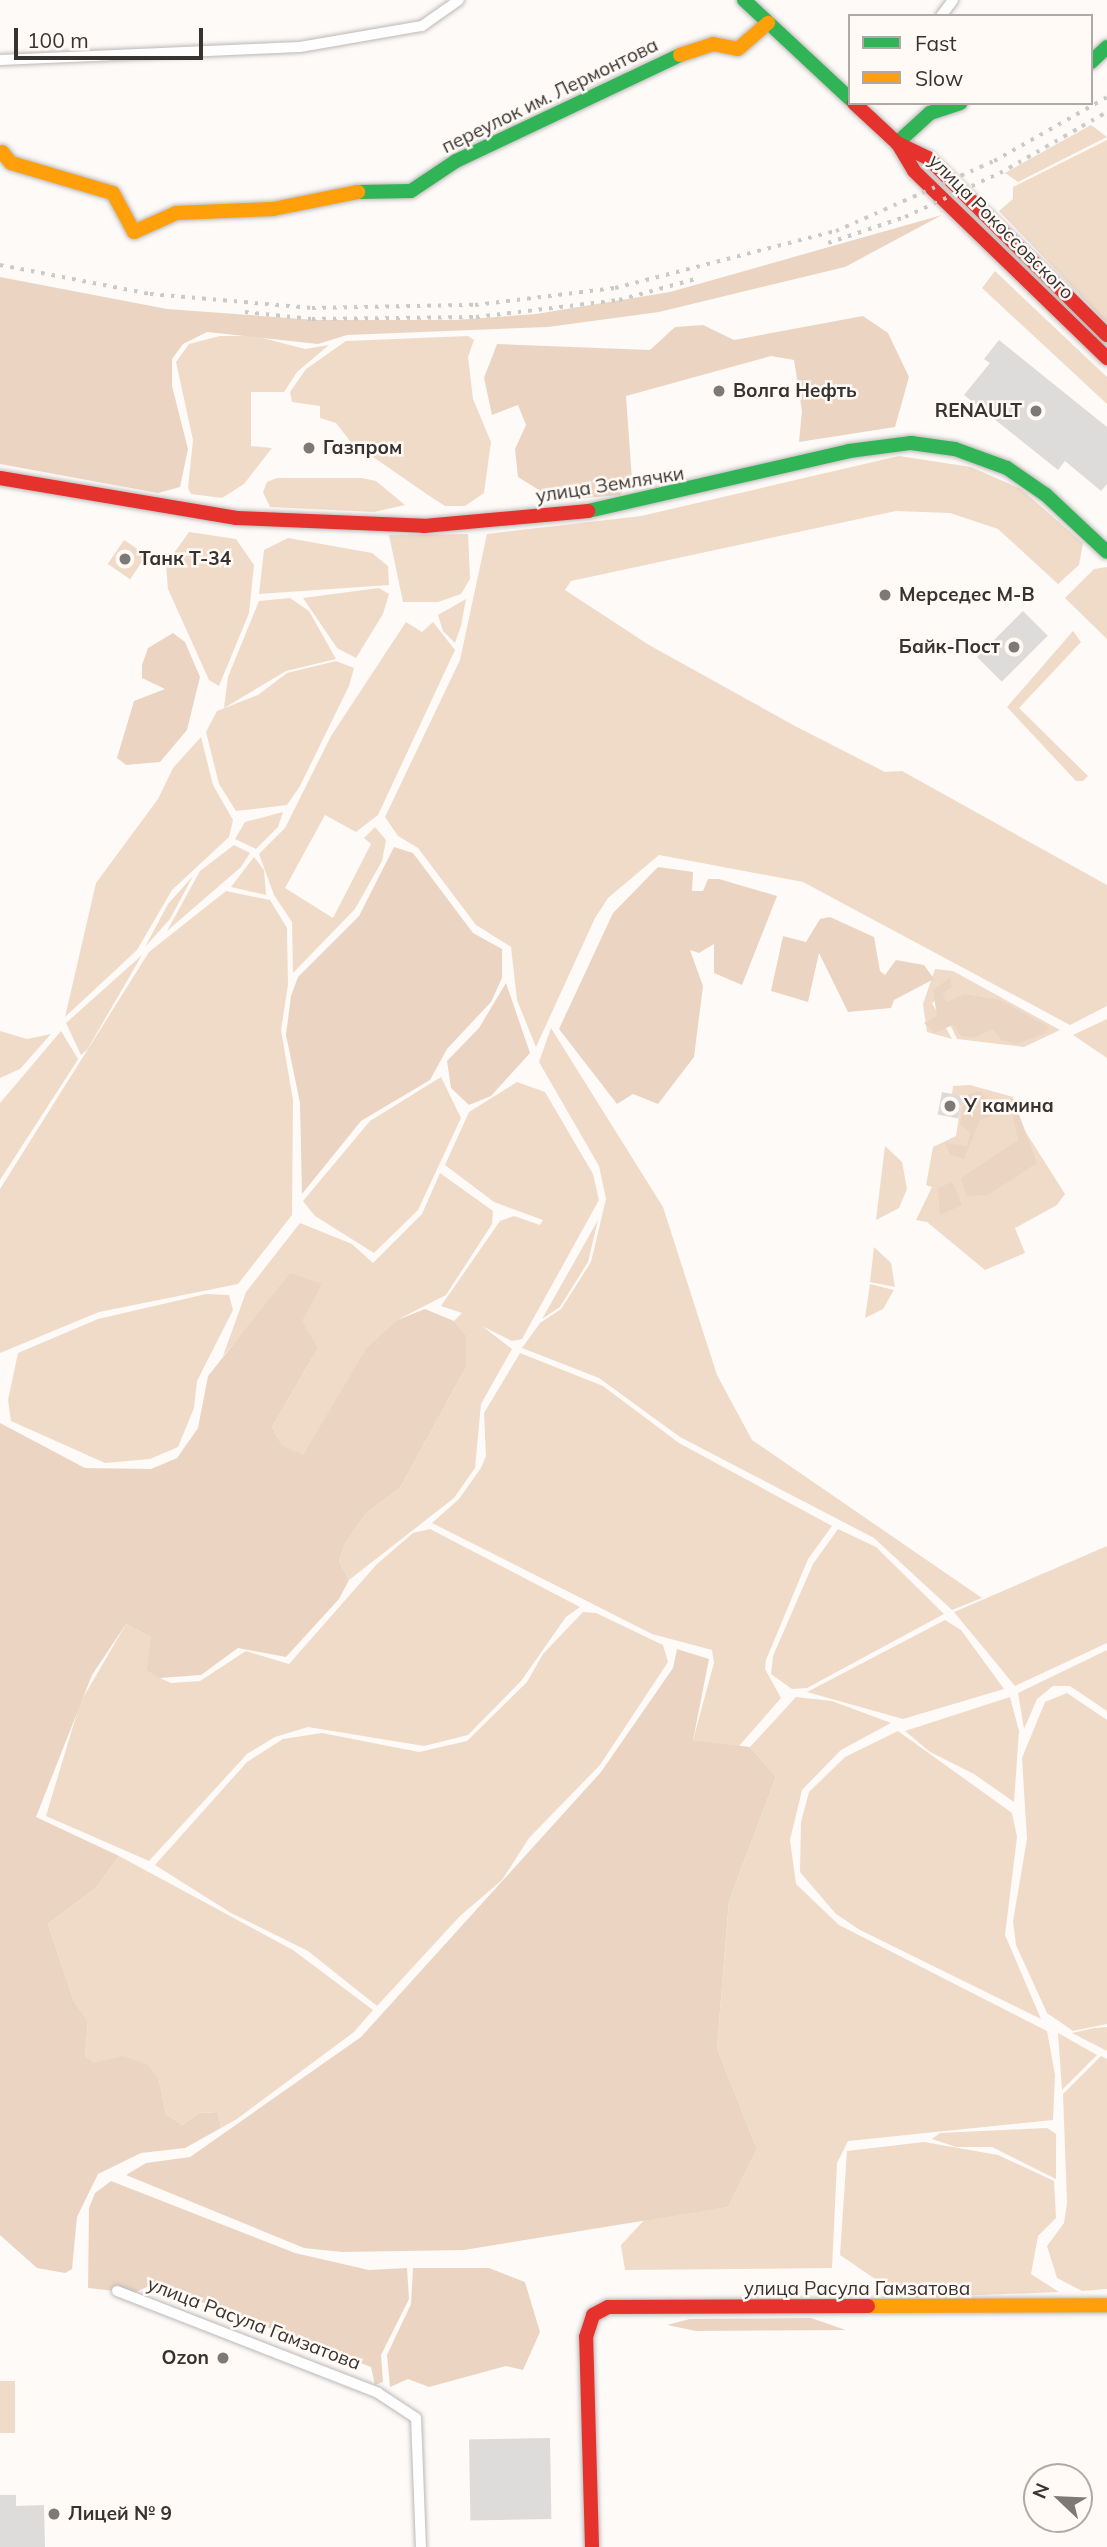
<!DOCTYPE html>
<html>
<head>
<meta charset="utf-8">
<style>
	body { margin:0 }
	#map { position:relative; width:1107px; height:2547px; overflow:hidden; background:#fdfaf8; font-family:Mulish,sans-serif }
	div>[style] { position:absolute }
	.green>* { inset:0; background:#f0dbc8; transform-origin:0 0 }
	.forest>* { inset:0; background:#ebd5c2 }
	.building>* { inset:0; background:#dedcda; transform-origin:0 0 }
	.roads { filter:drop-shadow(0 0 2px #bbb8b6) drop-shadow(0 0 2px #bbb8b6) }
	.street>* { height:10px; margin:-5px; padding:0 5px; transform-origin:5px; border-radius:5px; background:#fffefe }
	.fast>* { height:14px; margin:-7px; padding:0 7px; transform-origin:7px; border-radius:7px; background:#30b455 }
	.slow>* { height:14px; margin:-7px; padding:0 7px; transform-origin:7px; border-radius:7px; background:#ff9f0a }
	.jam>* { height:14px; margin:-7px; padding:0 7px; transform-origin:7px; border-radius:7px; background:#e5322d }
	.rail>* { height:3.5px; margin-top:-1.75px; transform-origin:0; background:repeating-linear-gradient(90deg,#cacac9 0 3.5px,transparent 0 10.5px) }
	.dots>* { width:19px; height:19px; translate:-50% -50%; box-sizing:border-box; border:4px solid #fffaf6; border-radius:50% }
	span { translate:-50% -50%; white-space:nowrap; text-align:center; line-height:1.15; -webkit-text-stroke:5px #fffaf6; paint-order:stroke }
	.street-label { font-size:19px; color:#363331 }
	.poi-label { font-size:19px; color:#363331; font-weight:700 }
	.left { translate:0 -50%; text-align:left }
	.right { translate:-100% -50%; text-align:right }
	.legend { position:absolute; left:848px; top:14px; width:245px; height:91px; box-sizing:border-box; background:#fffaf6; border:2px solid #afaaa7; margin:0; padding:9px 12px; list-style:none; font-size:21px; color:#363331 }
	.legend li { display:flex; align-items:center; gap:14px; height:35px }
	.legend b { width:35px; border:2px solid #afaaa7 }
	.north { position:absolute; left:1023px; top:2463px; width:70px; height:70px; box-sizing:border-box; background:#fffaf6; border:2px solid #afaaa7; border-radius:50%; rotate:293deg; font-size:19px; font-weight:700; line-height:28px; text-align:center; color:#363331 }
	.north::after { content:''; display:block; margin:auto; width:24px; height:32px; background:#7c7977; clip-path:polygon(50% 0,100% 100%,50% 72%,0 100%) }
	.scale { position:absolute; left:14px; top:28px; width:189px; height:32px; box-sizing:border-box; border:4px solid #363331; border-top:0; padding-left:9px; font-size:21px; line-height:24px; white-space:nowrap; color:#363331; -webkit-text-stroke:5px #fffaf6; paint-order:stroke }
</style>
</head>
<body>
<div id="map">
	<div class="green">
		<div style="clip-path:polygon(1091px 125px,1107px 137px,1018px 182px,1005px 173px)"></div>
		<div style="clip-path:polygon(1107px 140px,1107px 323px,999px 211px,1013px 199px,1013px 187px)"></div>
		<div style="clip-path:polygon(995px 271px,1107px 377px,1107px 404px,982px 288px)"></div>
		<div style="clip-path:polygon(220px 336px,255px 336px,305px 349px,329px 345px,297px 372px,284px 392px,251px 392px,251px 446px,272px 448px,244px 484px,222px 498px,191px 494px,188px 488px,193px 440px,176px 362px,189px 344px)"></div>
		<div style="clip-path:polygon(468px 336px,474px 340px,468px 357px,473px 399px,491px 442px,484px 493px,465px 506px,445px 506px,428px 495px,350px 441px,336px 423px,320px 418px,320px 406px,292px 402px,290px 392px,306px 369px,346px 341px)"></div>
		<div style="clip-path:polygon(899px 456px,971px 467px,1021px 489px,1083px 543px,1079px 565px,1058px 584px,998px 529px,950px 513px,896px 511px,571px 581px,565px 590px,649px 645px,795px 726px,885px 772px,902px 771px,1107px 885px,1107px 1006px,1070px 1025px,803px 882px,659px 855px,608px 898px,595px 918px,536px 1047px,517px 1000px,511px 947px,476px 925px,418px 848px,398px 836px,385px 817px,460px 660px,487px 534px,641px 516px)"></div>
		<div style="clip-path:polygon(277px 478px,362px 478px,376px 481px,405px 505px,374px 512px,270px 507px,263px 492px,267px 482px)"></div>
		<div style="clip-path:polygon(189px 532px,236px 539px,254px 565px,249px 613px,219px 686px,209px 680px,168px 589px,166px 564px)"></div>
		<div style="clip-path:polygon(468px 534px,470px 579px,461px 594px,438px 602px,403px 602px,389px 535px)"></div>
		<div style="clip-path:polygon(288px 538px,372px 553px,388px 566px,389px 585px,259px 594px,264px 550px)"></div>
		<div style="left:124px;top:540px;width:27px;height:29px;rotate:34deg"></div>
		<div style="clip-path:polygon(1107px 567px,1107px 639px,1065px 598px,1094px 569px)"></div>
		<div style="clip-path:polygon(379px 588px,389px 594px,383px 614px,356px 658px,337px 648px,303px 598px)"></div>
		<div style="clip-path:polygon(290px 598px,309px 611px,336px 659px,286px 671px,224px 708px,228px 677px,259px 601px)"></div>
		<div style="clip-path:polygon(466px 599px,461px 626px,455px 643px,443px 631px,438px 615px)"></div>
		<div style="clip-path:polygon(406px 622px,422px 632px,433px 622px,455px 650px,378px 815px,356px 832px,325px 815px,285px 888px,333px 918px,371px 844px,364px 838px,375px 827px,386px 840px,382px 861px,355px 909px,293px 973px,292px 922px,274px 895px,259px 854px,285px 828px,331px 736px)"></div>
		<div style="clip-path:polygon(1073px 631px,1081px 642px,1019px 708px,1088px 776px,1083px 781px,1076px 781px,1007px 707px)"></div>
		<div style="clip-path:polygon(336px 661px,354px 668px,349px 686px,300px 786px,287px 805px,236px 811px,219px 784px,206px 732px,217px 711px,258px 695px,287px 673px)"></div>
		<div style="clip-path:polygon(201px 737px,213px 785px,233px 820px,229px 837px,172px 890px,137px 950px,65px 1017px,96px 883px,158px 799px,173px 768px)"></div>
		<div style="clip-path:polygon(283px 812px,278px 827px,256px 849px,235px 839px,245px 822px)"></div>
		<div style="clip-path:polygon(234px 845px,250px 853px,241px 867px,167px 931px,200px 871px)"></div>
		<div style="clip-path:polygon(254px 857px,264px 870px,266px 895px,231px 887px)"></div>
		<div style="clip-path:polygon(193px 876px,170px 919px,145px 947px,168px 904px)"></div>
		<div style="clip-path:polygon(226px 891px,270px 900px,287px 928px,288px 985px,281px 1030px,293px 1100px,292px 1215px,238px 1284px,99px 1312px,0 1353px,0 1189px,149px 952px)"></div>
		<div style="clip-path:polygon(142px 955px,87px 1050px,81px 1055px,66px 1023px)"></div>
		<div style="clip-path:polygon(935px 969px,953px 971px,1060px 1030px,1024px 1047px,957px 1039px,938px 999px,932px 1003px,952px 1039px,927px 1032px,923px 1004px)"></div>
		<div style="clip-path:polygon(1107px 1019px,1107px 1058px,1073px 1035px)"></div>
		<div style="clip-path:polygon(551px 1028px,663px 1207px,717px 1375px,752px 1440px,982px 1598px,952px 1610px,874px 1538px,680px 1437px,599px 1378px,522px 1348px,540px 1323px,561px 1309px,591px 1262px,606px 1199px,599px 1166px,539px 1062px)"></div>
		<div style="clip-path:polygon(0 1031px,27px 1039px,51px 1034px,20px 1069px,0 1078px)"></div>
		<div style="clip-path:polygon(61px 1031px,78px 1059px,75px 1064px,0 1180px,0 1103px)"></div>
		<div style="clip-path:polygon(441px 1077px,461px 1118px,418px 1210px,374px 1253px,315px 1216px,303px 1201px,370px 1121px)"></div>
		<div style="clip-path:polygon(517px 1082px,545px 1092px,593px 1174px,599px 1200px,522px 1339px,512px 1341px,482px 1326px,512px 1349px,481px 1404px,475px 1468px,454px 1498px,349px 1580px,339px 1561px,346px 1542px,367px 1512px,400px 1488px,466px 1367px,466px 1335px,454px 1321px,462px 1313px,441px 1306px,500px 1221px,514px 1216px,540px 1225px,543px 1220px,494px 1202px,445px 1165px,469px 1112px)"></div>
		<div style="clip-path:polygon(970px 1085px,1013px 1097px,1020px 1123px,1065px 1194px,1057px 1205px,1015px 1228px,1025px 1253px,985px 1270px,927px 1222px,916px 1220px,932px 1187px,926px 1185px,933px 1147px,956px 1136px,962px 1097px,952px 1094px,953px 1086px)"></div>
		<div style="clip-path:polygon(885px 1146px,902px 1162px,907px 1189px,899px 1208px,876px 1220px)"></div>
		<div style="clip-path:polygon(440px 1173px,493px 1211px,492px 1224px,446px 1295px,397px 1320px,302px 1456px,282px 1445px,272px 1427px,318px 1348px,258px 1316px,223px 1356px,246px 1292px,300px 1223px,352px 1244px,373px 1263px,422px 1214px)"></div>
		<div style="clip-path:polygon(598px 1220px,588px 1262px,560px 1307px,542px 1319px)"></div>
		<div style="clip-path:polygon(874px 1247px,891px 1263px,895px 1287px,870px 1282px)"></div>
		<div style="clip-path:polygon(870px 1284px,894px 1290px,883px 1309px,865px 1318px)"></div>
		<div style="clip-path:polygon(206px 1294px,229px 1295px,233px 1310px,197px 1381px,194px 1408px,178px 1447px,150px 1459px,105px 1463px,11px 1421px,8px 1400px,18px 1353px,98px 1319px)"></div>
		<div style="clip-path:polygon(520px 1353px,603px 1386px,679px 1443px,832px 1526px,808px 1559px,766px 1660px,765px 1669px,781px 1698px,739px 1746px,693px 1740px,714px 1663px,712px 1650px,652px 1634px,432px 1523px,459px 1499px,481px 1468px,486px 1456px,484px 1413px)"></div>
		<div style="clip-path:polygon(430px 1529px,580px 1607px,566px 1617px,521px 1681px,468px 1735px,424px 1746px,308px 1727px,275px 1737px,247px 1754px,149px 1861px,46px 1816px,80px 1703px,126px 1624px,151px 1637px,160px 1678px,171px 1683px,200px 1681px,246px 1651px,289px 1664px,377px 1564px,413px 1533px)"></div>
		<div style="clip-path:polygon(838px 1529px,876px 1547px,944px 1614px,807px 1688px,792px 1689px,771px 1674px,773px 1656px,813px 1564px)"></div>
		<div style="clip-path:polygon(1107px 1546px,1107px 1643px,1015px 1686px,954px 1612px)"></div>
		<div style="clip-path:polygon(583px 1612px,596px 1613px,663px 1645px,668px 1662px,600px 1765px,529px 1838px,502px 1880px,460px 1916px,377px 2006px,308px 1951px,231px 1913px,155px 1865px,247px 1762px,283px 1739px,322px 1733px,419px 1752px,467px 1741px,527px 1682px,543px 1654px)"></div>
		<div style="clip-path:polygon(945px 1620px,961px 1630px,1004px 1689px,903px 1719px,807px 1692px)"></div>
		<div style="clip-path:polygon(1107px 1650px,1107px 1711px,1070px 1686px,1053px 1686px,1037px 1699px,1024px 1729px,1018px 1693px)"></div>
		<div style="clip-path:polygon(1067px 1693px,1107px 1720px,1107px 2024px,1073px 2031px,1047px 2013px,1016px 1945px,1013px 1921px,1027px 1839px,1022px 1758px,1045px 1702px)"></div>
		<div style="clip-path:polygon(796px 1697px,832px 1701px,891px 1723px,841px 1750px,802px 1790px,790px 1840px,796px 1884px,839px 1925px,1047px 2031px,1055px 2075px,1053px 2120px,848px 2141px,837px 2163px,832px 2268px,625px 2270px,621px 2245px,647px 2217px,728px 2207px,757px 2149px,717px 2048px,729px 1901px,776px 1777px,750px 1747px)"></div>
		<div style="clip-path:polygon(1010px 1697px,1019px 1731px,1014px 1802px,974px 1774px,930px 1752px,905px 1731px)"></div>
		<div style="clip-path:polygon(898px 1731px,1012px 1813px,1017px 1837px,1005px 1935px,1041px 2019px,860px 1930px,836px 1914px,800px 1872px,801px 1822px,809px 1792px,845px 1757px)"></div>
		<div style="clip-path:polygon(119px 1856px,293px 1950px,373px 2010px,354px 2032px,237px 2119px,221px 2128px,218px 2112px,199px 2113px,182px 2125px,166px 2114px,159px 2080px,93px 2064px,85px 2056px,88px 2021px,74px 2001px,48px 1924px,96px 1888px)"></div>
		<div style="clip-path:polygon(1107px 2027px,1107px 2051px,1072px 2033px,1094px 2028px)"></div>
		<div style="clip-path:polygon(1058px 2033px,1097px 2055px,1062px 2090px)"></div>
		<div style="clip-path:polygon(1101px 2056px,1107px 2059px,1107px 2289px,1082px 2291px,1057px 2278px,1047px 2246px,1064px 2223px,1067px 2203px,1063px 2094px)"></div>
		<div style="clip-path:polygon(1047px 2128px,1056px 2134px,1056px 2179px,992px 2147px,956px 2147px,932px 2139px,940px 2133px)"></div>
		<div style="clip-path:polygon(924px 2142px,998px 2155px,1054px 2181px,1056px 2218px,1038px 2236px,1031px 2274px,1059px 2292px,903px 2298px,840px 2255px,847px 2151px)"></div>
		<div style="left:0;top:2381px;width:15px;height:52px"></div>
	</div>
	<div class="forest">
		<div style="clip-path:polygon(942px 215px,845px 267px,659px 312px,548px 327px,347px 335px,318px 344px,207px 332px,183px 344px,172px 359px,172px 386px,188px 449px,180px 487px,158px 493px,0 464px,0 277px,167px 309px,316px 320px,455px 320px,536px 314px,670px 292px)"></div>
		<div style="clip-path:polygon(863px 316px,888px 333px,909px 377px,895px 427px,799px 442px,802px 411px,794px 360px,771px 356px,626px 396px,632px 480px,620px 495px,574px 499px,547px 495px,518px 477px,515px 449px,526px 425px,518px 405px,492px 415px,484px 378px,497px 344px,650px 350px,675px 327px,703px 325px,734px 340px)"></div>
		<div style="clip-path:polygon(173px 633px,185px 642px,200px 677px,187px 730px,160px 762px,126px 765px,117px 758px,134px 701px,165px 689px,142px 678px,142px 665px,148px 648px)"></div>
		<div style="clip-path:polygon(394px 847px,413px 853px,473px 933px,502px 949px,502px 978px,491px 1002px,447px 1049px,430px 1080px,361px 1121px,302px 1194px,300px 1103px,286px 1035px,291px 996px,298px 977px,359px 916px)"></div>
		<div style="clip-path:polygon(658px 867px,693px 872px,692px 891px,703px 891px,708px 879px,719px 879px,777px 896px,742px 985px,714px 973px,714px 944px,699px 953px,690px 950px,703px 986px,694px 1057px,658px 1104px,633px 1094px,617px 1104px,559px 1029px,613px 913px)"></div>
		<div style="clip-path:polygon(830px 917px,874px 937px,880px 971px,885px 975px,896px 960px,924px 965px,934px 979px,894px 1000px,891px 1008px,848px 1012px,819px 953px,808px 1002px,771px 991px,783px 936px,806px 942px,820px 919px)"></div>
		<div style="clip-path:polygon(950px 978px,952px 987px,942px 994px,947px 1002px,964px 994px,1000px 1000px,1049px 1027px,1044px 1034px,1015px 1044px,1000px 1039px,993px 1029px,974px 1038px,961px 1036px,953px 1025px,935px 1033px,924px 1023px,937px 1016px,933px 990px)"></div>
		<div style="clip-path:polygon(506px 983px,530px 1053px,491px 1096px,469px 1105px,451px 1088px,447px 1061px,479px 1028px)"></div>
		<div style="clip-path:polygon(981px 1091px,991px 1107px,1006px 1107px,1013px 1098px,1037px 1163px,988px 1195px,967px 1196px,961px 1178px,1018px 1140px,1011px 1109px,980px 1120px,964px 1159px,950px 1155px,945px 1143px,967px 1146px,970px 1133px,960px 1124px,966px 1095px)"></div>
		<div style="clip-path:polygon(952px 1181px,962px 1205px,940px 1215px,938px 1189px)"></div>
		<div style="clip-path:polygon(290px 1273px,322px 1284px,302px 1321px,318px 1348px,272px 1427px,282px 1445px,303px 1455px,366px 1349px,397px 1320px,425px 1309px,454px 1321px,466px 1335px,466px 1367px,400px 1488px,367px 1512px,346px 1542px,339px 1561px,349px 1580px,339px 1599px,286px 1657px,238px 1648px,201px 1675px,160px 1678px,147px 1670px,151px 1637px,126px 1624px,92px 1675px,36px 1817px,119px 1856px,96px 1888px,48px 1924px,74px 2001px,88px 2021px,85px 2056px,93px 2063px,123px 2056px,148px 2065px,159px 2080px,166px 2114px,182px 2125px,199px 2113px,218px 2112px,221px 2128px,185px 2148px,141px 2153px,98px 2174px,77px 2217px,72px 2269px,65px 2273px,37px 2268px,0 2235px,0 1423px,85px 1468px,151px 1469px,177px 1458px,198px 1428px,208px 1376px)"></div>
		<div style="clip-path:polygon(677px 1649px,709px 1659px,693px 1740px,750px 1747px,776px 1777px,729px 1901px,717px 2048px,757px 2149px,728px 2207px,464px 2250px,342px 2252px,304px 2248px,126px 2175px,146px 2163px,190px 2157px,361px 2037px,601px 1772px,673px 1668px)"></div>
		<div style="clip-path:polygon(111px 2181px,295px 2253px,369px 2270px,407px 2268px,409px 2299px,381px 2355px,383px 2382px,375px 2385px,371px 2367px,154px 2284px,133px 2293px,88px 2288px,89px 2208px,95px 2193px)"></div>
		<div style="clip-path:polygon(413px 2268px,489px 2268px,525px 2282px,540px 2332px,523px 2370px,506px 2366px,429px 2387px,408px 2379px,390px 2387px,387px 2355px,411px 2304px)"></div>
		<div style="clip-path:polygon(811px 2318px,846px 2330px,696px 2331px,667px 2325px,690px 2319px)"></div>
	</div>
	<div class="building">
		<div style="clip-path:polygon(999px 340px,1107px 427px,1107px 484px,1101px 491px,1065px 461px,1058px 470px,964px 395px,990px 363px,984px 359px)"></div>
		<div style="left:1023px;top:611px;width:35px;height:65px;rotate:45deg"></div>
		<div style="left:942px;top:1092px;width:21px;height:23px;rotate:11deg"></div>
		<div style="left:550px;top:2438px;width:81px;height:81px;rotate:89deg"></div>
		<div style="clip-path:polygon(0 2495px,16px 2495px,16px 2506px,44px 2505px,45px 2547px,0 2547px)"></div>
	</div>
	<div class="roads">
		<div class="street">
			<div style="left:941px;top:16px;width:20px;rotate:-53deg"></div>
			<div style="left:0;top:60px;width:300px;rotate:-2.5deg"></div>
			<div style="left:300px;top:47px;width:124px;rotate:-9.8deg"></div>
			<div style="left:422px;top:26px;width:45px;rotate:-35.1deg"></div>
			<div style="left:117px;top:2291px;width:280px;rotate:21.3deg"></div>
			<div style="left:378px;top:2393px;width:45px;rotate:33.3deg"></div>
			<div style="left:416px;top:2418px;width:129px;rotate:87.8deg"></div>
		</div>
		<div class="fast">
			<div style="left:744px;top:0;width:145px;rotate:43deg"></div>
			<div style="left:1091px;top:62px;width:22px;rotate:-43deg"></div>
			<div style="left:897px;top:143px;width:45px;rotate:-42.3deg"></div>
			<div style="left:930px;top:113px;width:32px;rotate:-18deg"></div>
			<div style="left:358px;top:192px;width:53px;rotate:-1.1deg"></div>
			<div style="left:411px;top:191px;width:54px;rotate:-33.7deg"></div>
			<div style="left:456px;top:161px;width:248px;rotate:-25.3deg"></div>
			<div style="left:588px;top:511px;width:268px;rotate:-12.9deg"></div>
			<div style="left:849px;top:451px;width:63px;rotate:-7.4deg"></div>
			<div style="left:911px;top:443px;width:44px;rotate:7.8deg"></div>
			<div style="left:955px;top:449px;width:55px;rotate:20.1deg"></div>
			<div style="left:1007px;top:468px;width:47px;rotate:34.7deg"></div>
			<div style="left:1046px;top:495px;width:83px;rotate:43.1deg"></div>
		</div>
		<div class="slow">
			<div style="left:680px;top:55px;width:35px;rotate:-18deg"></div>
			<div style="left:713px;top:44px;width:25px;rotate:11deg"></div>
			<div style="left:738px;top:49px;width:40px;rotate:-41deg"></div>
			<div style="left:2px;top:152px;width:14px;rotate:51deg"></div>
			<div style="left:11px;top:163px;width:106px;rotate:16.4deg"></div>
			<div style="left:113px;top:193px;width:44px;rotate:61.7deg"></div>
			<div style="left:134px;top:232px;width:46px;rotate:-24.3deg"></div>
			<div style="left:176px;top:213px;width:97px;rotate:-2.4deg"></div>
			<div style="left:273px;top:209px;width:87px;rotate:-11.3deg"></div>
			<div style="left:868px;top:2306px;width:239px;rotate:-0.2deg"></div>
		</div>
		<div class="jam">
			<div style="left:854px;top:103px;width:59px;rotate:42.9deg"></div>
			<div style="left:897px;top:143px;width:34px;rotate:26deg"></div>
			<div style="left:928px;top:158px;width:252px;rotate:44.7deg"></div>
			<div style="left:898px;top:144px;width:31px;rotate:59deg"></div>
			<div style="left:914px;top:171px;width:269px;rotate:44.1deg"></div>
			<div style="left:0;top:478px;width:240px;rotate:9.6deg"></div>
			<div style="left:237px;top:518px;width:187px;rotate:2.4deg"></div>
			<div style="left:424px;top:526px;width:165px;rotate:-5.2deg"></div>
			<div style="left:592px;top:2547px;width:210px;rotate:-91.6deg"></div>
			<div style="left:586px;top:2337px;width:23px;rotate:-72deg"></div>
			<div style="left:593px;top:2315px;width:17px;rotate:-28deg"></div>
			<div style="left:608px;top:2307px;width:260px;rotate:-0.2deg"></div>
		</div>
	</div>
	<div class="rail">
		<div style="left:828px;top:243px;width:81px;rotate:-18.7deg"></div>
		<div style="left:905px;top:217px;width:105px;rotate:-24.9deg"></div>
		<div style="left:1000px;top:173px;width:123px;rotate:-29.7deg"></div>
		<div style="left:0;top:265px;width:153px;rotate:10.9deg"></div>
		<div style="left:150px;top:294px;width:163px;rotate:4.9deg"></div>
		<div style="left:312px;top:308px;width:163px;rotate:-1.1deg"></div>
		<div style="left:475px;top:305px;width:141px;rotate:-6.9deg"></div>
		<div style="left:615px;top:288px;width:228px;rotate:-14.5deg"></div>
		<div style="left:836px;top:231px;width:173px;rotate:-23.9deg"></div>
		<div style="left:994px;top:161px;width:130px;rotate:-29.5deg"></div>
		<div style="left:245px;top:312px;width:67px;rotate:6deg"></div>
		<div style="left:312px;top:319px;width:164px;rotate:-0.7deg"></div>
		<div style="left:476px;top:317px;width:144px;rotate:-6.8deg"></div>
		<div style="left:619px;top:300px;width:83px;rotate:-15.4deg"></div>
	</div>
	<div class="dots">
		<div style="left:719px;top:391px;background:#7c7977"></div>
		<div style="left:1036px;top:411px;background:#7c7977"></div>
		<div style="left:309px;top:448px;background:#7c7977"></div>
		<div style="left:125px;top:559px;background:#7c7977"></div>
		<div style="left:885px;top:595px;background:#7c7977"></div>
		<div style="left:1014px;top:647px;background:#7c7977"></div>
		<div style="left:950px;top:1106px;background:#7c7977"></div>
		<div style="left:223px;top:2358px;background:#7c7977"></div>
		<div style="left:54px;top:2514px;background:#7c7977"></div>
	</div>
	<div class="street-label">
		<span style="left:550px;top:96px;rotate:-26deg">переулок им. Лермонтова</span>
		<span style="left:1001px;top:227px;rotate:45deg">улица Рокоссовского</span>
		<span style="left:610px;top:485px;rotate:-9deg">улица Землячки</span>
		<span style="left:857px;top:2289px">улица Расула Гамзатова</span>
		<span style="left:254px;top:2324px;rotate:21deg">улица Расула Гамзатова</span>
	</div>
	<div class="poi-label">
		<span class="left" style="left:733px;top:391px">Волга Нефть</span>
		<span class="right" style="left:1022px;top:411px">RENAULT</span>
		<span class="left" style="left:323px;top:448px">Газпром</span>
		<span class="left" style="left:139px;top:559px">Танк Т-34</span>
		<span class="left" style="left:899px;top:595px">Мерседес M-B</span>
		<span class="right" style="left:1000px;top:647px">Байк-Пост</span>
		<span class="left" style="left:964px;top:1106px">У камина</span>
		<span class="right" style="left:209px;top:2358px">Ozon</span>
		<span class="left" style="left:68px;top:2514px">Лицей № 9</span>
	</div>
	<ul class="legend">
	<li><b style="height:9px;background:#30b455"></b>Fast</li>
	<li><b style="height:9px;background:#ff9f0a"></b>Slow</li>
	</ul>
	<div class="north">N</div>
	<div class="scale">100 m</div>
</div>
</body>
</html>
